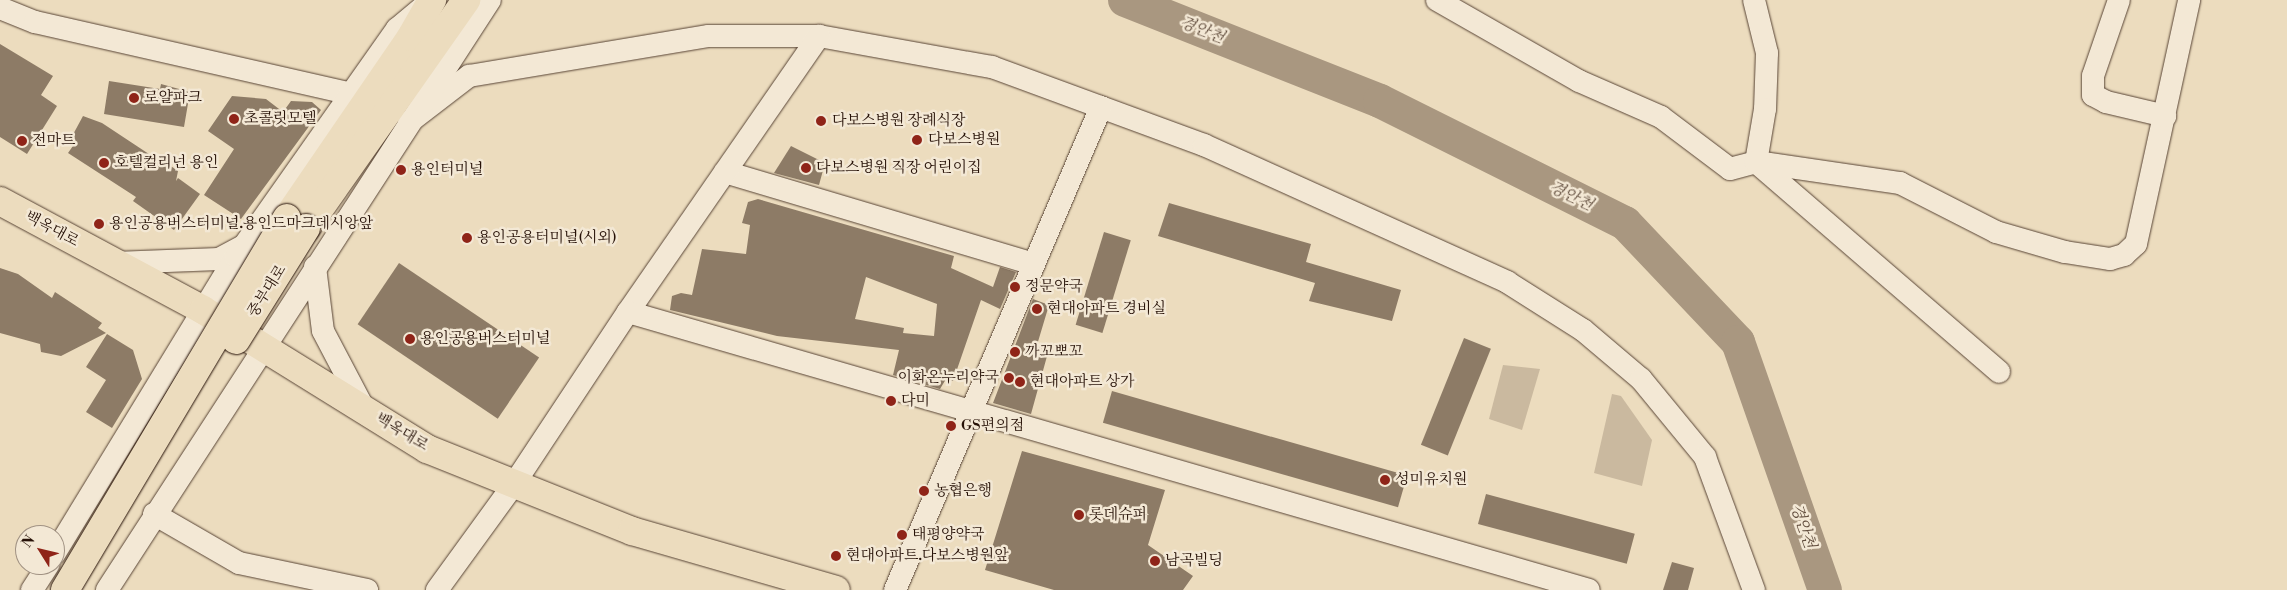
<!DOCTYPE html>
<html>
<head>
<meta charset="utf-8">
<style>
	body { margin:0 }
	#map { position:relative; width:2287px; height:590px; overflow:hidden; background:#ecdcbe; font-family:"Libre Bodoni","Noto Serif KR",serif }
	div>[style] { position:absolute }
	.green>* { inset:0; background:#cab99f }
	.river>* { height:34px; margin:-17px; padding:0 17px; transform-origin:17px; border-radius:17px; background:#a99780 }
	.building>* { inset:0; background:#8d7b66; transform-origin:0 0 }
	.roads { filter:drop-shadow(0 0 1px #584435) drop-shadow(0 0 1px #584435) }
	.street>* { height:22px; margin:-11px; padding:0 11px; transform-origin:11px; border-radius:11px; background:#f3e8d5 }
	.primary>* { height:28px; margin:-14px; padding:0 14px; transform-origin:14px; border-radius:14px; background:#ecdcbe }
	.bridges { filter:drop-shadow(0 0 1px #261107) drop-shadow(0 0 1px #261107) }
	.primary-bridge>* { height:28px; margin:-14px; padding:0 14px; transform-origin:14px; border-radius:14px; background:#ecdcbe }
	.dots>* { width:14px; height:14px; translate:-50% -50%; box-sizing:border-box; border:2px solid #f3e8d5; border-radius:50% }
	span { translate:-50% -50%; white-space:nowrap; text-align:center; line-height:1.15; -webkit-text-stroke:5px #f3e8d5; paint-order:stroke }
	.poi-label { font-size:15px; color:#261107 }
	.left { translate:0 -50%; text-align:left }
	.right { translate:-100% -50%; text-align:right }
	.street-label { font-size:15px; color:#261107 }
	.water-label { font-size:16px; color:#614d3d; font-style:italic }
	.north { position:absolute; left:15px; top:525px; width:50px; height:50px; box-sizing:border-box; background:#f3e8d5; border:1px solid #a19283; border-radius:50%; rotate:306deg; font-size:14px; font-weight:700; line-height:20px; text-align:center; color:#261107 }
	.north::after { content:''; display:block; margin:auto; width:18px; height:22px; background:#8f2418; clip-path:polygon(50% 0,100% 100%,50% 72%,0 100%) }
</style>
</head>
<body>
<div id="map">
	<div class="green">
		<div style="clip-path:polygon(1503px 365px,1540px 369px,1522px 430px,1489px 419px)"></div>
		<div style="clip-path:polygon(1612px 394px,1621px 396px,1652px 440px,1642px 486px,1594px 473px)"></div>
	</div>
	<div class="river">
		<div style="left:1125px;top:0;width:274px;rotate:21.6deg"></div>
		<div style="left:1380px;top:101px;width:274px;rotate:26.5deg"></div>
		<div style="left:1625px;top:223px;width:164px;rotate:46.5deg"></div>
		<div style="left:1738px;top:342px;width:263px;rotate:70.7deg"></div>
	</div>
	<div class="building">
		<div style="clip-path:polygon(0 44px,53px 76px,41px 95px,57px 106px,27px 154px,0 137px)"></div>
		<div style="clip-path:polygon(109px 81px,160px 89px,161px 84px,190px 92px,184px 127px,104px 114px)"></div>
		<div style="clip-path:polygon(232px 96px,266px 99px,283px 112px,291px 101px,312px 102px,321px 110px,241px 219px,204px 195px,234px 149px,208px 131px)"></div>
		<div style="clip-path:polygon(83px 116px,102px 123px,161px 162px,162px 160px,178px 171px,176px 181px,178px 178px,200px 194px,174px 230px,133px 201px,136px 197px,68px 153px,75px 143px,70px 140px)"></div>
		<div style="clip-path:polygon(791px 146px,825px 163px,819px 185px,774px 173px)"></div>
		<div style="clip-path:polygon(evenodd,758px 199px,954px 256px,951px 268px,993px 287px,1000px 267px,1016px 272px,1000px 309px,981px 300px,953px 381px,946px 379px,940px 389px,893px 375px,899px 350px,777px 336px,670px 310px,672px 296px,681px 293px,692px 295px,702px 249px,746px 254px,750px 225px,742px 223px,748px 202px,758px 199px,866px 277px,937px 304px,934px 336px,903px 333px,904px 328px,855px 319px,866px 277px)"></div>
		<div style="clip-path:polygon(1169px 203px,1311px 244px,1306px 262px,1401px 290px,1392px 321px,1309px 301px,1315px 283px,1158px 236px)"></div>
		<div style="left:1104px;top:232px;width:28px;height:97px;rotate:17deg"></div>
		<div style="left:399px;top:263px;width:169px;height:74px;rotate:34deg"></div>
		<div style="clip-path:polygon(0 268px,18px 274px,52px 298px,55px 292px,102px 323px,98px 328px,106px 333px,61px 356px,41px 352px,40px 344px,0 333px)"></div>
		<div style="clip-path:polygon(1033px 299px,1049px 305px,1037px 345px,1049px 349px,1031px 414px,993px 403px)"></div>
		<div style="clip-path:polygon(107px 334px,133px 350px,142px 379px,112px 428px,86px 412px,106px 380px,86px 367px)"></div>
		<div style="left:1464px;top:338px;width:29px;height:115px;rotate:22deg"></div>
		<div style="left:1112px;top:391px;width:307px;height:33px;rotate:16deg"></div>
		<div style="clip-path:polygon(1022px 451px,1165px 490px,1148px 545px,1193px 576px,1183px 590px,1054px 590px,985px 570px)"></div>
		<div style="left:1486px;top:494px;width:154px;height:31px;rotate:15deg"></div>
		<div style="clip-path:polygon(1672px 562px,1694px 568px,1688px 590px,1663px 590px)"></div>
	</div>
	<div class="roads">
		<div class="street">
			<div style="left:1437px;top:0;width:163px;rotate:29.7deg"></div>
			<div style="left:1579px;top:81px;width:90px;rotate:23.7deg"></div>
			<div style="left:1661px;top:117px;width:86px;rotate:37deg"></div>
			<div style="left:1730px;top:169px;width:27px;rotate:-15deg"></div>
			<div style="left:1756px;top:162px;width:321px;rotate:40.8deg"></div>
			<div style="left:1754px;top:0;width:55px;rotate:76.2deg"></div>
			<div style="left:1767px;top:53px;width:56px;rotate:92deg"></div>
			<div style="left:1765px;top:109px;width:54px;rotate:99.6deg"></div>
			<div style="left:1756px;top:162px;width:146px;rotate:8.3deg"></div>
			<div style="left:1900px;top:183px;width:108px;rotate:27deg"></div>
			<div style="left:1996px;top:232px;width:72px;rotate:16.2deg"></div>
			<div style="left:2065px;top:252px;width:46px;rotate:8.8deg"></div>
			<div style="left:2110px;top:259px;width:15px;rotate:-16deg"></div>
			<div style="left:2124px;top:255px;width:16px;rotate:-43deg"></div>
			<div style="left:2136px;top:244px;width:250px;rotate:-77.7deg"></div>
			<div style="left:2119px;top:0;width:80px;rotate:108.9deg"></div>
			<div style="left:2093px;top:76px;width:19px;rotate:90deg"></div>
			<div style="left:2093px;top:95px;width:15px;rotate:28deg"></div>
			<div style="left:2106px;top:102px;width:61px;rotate:13.3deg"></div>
			<div style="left:0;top:8px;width:38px;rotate:22deg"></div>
			<div style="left:35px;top:22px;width:325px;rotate:12.8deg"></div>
			<div style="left:409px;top:122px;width:76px;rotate:-37.5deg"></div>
			<div style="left:469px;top:76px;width:243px;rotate:-9.5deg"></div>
			<div style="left:709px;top:36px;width:110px"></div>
			<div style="left:819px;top:36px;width:176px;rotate:10.2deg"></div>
			<div style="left:992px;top:67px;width:226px;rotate:20.2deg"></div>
			<div style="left:1204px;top:145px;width:333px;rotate:24.3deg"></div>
			<div style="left:1507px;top:282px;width:90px;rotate:32.3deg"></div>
			<div style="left:1583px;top:330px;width:76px;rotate:40.2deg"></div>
			<div style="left:1641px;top:379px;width:101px;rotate:50.6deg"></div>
			<div style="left:1705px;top:457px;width:142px;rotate:69.8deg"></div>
			<div style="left:725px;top:172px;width:322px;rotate:16.6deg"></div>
			<div style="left:115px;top:263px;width:104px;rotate:-2.2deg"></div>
			<div style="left:219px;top:259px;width:27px;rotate:-28deg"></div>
			<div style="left:315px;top:267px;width:64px;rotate:82.9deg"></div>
			<div style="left:323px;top:331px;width:88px;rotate:62.3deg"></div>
			<div style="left:628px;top:312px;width:336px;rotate:-55.3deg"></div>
			<div style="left:154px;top:514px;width:98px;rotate:30deg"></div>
			<div style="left:239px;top:563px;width:131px;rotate:11.9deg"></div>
			<div style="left:55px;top:553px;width:347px;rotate:-58.6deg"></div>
			<div style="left:236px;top:257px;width:279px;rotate:-54.8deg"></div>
			<div style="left:397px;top:29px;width:39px;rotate:-40deg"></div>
			<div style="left:32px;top:590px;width:30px;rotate:-57deg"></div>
			<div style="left:107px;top:590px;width:703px;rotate:-57.01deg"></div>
			<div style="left:437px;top:590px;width:131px;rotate:-54deg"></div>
			<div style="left:514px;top:484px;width:206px;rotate:-56.5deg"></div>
			<div style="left:628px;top:312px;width:1000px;rotate:16.13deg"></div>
			<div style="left:895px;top:590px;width:525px;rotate:-66.9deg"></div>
		</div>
		<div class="primary">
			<div style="left:0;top:201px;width:230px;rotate:28.2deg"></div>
			<div style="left:203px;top:310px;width:264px;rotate:31.8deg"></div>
			<div style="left:427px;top:449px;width:221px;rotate:21.8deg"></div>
			<div style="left:632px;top:531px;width:212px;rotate:16.1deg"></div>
			<div style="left:287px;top:218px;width:219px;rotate:-55.6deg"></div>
			<div style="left:411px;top:37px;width:43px;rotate:-60.4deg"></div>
			<div style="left:306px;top:228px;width:279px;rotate:-54.9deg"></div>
		</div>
	</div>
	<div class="bridges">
		<div class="primary-bridge">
			<div style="left:236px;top:340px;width:132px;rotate:-58deg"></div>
			<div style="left:65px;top:590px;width:433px;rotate:-59.2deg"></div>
		</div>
	</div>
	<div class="dots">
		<div style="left:134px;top:98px;background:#8f2418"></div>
		<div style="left:234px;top:119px;background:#8f2418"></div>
		<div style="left:821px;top:121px;background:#8f2418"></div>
		<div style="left:917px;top:140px;background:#8f2418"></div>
		<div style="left:22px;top:141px;background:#8f2418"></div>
		<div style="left:104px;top:163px;background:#8f2418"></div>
		<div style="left:806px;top:168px;background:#8f2418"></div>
		<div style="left:401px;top:170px;background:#8f2418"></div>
		<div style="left:99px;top:224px;background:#8f2418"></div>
		<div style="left:467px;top:238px;background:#8f2418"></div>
		<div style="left:1015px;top:287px;background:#8f2418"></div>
		<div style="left:1037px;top:309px;background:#8f2418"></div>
		<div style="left:410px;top:339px;background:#8f2418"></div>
		<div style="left:1015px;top:352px;background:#8f2418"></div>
		<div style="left:1009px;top:378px;background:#8f2418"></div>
		<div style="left:1020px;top:382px;background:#8f2418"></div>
		<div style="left:891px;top:401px;background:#8f2418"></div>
		<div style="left:951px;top:426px;background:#8f2418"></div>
		<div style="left:1385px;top:480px;background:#8f2418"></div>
		<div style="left:924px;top:491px;background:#8f2418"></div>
		<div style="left:1079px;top:515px;background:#8f2418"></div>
		<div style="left:902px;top:535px;background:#8f2418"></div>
		<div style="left:836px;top:556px;background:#8f2418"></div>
		<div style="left:1155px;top:561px;background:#8f2418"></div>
	</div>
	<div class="poi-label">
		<span class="left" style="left:144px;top:98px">로얄파크</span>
		<span class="left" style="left:244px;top:119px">초콜릿모텔</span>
		<span class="left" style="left:832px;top:121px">다보스병원 장례식장</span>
		<span class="left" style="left:928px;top:140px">다보스병원</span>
		<span class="left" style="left:32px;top:141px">전마트</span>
		<span class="left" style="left:114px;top:163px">호텔컬리넌 용인</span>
		<span class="left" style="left:816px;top:168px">다보스병원 직장 어린이집</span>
		<span class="left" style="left:411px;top:170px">용인터미널</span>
		<span class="left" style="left:109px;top:224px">용인공용버스터미널.용인드마크데시앙앞</span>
		<span class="left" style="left:477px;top:238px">용인공용터미널(시외)</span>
		<span class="left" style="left:1025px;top:287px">정문약국</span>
		<span class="left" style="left:1047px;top:309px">현대아파트 경비실</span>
		<span class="left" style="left:420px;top:339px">용인공용버스터미널</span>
		<span class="left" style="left:1025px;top:352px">까꼬뽀꼬</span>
		<span class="right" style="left:999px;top:378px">이화온누리약국</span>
		<span class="left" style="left:1030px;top:382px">현대아파트 상가</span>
		<span class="left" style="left:901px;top:401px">다미</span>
		<span class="left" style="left:961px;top:426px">GS편의점</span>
		<span class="left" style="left:1395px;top:480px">성미유치원</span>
		<span class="left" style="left:934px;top:491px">농협은행</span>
		<span class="left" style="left:1089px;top:515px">롯데슈퍼</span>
		<span class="left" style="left:912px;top:535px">태평양약국</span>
		<span class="left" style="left:846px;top:556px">현대아파트.다보스병원앞</span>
		<span class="left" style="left:1165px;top:561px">남곡빌딩</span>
	</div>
	<div class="street-label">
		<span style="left:52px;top:229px;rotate:28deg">백옥대로</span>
		<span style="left:267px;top:291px;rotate:-58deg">중부대로</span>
		<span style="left:402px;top:432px;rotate:31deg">백옥대로</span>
	</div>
	<div class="water-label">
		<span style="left:1202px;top:30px;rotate:22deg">경안천</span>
		<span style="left:1571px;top:196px;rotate:26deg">경안천</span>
		<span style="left:1803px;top:526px;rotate:71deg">경안천</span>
	</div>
	<div class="north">N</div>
</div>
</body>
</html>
